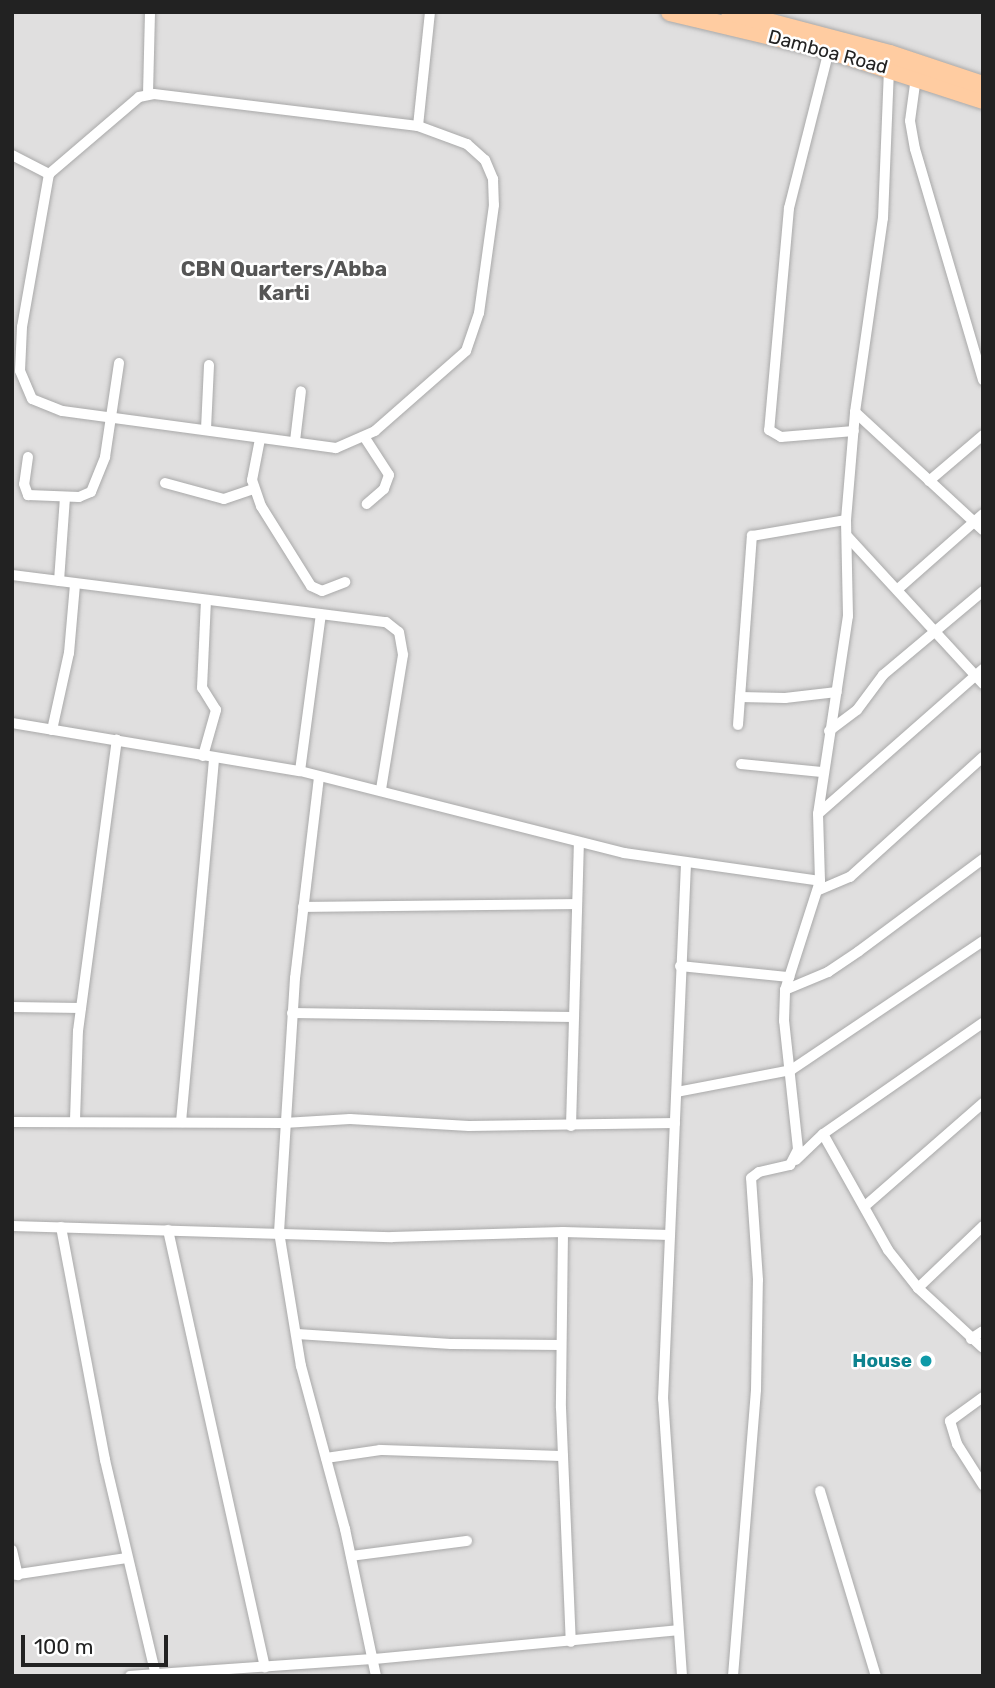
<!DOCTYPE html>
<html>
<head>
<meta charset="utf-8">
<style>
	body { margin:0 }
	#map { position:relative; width:995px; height:1688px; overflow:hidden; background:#f3eee8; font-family:Rubik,sans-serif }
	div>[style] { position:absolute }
	.residential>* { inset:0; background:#e0dfdf; transform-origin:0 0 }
	.roads { filter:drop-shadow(0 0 2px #a9a9a9) drop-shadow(0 0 2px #a9a9a9) }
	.minor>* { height:10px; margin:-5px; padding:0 5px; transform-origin:5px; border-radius:5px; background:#fff }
	.primary>* { height:18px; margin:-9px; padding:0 9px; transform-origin:9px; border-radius:9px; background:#ffcca1 }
	.dots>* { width:19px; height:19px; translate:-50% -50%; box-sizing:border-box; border:4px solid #fff; border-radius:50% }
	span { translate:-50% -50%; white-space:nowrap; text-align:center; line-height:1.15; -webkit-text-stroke:5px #fff; paint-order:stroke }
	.street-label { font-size:19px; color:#222 }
	.culture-label { font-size:19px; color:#0d838f; font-weight:700 }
	.right { translate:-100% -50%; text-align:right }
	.neighbourhood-label { font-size:21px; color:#555; font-weight:700 }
	.frame { position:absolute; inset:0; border:14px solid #222; pointer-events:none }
	.scale { position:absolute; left:21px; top:1635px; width:147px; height:32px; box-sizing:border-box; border:4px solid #222; border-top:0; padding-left:9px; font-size:21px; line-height:24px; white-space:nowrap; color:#222; -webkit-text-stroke:5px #fff; paint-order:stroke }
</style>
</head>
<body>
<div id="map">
	<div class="residential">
		<div style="left:12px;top:12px;width:971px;height:1664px"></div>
	</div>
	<div class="roads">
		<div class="minor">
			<div style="left:829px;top:50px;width:163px;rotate:104.2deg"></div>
			<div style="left:789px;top:208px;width:223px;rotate:95.1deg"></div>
			<div style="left:769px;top:430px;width:14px;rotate:30deg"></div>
			<div style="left:781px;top:437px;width:73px;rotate:-4.7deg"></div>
			<div style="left:916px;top:77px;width:44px;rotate:97.8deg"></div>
			<div style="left:910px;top:121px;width:28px;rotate:80deg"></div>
			<div style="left:915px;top:149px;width:241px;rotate:73.6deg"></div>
			<div style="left:148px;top:94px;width:82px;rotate:-88.6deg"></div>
			<div style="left:154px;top:94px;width:266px;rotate:6.9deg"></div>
			<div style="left:418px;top:126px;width:52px;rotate:20.2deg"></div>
			<div style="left:467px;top:144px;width:24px;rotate:42deg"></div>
			<div style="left:485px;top:160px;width:21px;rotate:67deg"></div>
			<div style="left:493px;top:179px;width:26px;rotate:88deg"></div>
			<div style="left:494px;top:205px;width:109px;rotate:97.9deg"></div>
			<div style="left:479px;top:313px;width:40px;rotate:108.9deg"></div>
			<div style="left:466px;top:351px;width:121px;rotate:138.7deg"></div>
			<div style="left:375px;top:431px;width:43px;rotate:156.4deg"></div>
			<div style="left:336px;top:448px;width:276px;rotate:-172.3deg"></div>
			<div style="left:62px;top:411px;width:32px;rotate:-158deg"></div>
			<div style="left:32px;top:399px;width:30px;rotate:-113deg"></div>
			<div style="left:20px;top:371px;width:44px;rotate:-87.4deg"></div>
			<div style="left:22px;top:327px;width:155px;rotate:-80deg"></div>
			<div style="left:49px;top:174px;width:118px;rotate:-40.5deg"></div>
			<div style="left:139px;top:97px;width:15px;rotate:-11deg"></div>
			<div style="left:418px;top:126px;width:115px;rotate:-84deg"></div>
			<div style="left:12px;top:155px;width:42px;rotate:27.2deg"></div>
			<div style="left:855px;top:412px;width:174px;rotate:42.7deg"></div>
			<div style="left:206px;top:429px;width:64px;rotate:-87.3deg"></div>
			<div style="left:365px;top:438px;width:44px;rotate:57deg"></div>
			<div style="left:389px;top:475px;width:15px;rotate:110deg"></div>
			<div style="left:384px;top:489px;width:23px;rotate:139deg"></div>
			<div style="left:260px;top:439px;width:42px;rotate:101deg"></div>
			<div style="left:252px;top:480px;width:28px;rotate:71deg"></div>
			<div style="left:261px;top:506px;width:94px;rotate:58deg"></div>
			<div style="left:311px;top:586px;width:12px;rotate:24deg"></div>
			<div style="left:322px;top:591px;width:25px;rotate:-21deg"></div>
			<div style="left:295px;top:441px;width:50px;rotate:-83.2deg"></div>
			<div style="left:28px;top:457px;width:27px;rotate:98deg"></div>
			<div style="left:24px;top:484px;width:12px;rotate:70deg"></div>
			<div style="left:28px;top:495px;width:51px;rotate:2.2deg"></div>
			<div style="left:79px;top:497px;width:13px;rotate:-23deg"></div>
			<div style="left:91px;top:492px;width:38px;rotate:-68deg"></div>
			<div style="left:105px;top:457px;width:95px;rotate:-81.5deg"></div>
			<div style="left:929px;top:481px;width:71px;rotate:-40.4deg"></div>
			<div style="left:165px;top:483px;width:61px;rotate:15.2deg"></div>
			<div style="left:224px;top:499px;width:31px;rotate:-19deg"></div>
			<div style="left:847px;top:536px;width:201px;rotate:47.4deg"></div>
			<div style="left:12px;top:575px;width:377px;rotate:7.2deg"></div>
			<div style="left:386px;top:622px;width:16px;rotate:38deg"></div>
			<div style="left:399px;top:632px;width:23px;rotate:80deg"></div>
			<div style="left:403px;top:655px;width:137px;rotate:99.3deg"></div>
			<div style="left:59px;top:581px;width:84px;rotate:-85.9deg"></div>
			<div style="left:898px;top:589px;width:113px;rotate:-41.4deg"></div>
			<div style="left:740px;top:697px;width:45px;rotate:1.3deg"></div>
			<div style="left:785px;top:698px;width:52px;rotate:-6.6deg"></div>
			<div style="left:12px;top:723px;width:292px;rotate:9.5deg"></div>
			<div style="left:300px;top:771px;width:334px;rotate:14.2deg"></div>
			<div style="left:624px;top:853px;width:198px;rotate:8.1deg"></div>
			<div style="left:738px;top:725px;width:190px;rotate:-85.8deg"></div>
			<div style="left:752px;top:536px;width:95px;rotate:-9.7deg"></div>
			<div style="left:52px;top:730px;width:79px;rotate:-77.6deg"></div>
			<div style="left:69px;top:653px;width:69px;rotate:-85deg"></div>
			<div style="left:829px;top:731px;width:35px;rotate:-37deg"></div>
			<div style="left:857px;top:710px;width:44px;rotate:-53.4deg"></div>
			<div style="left:883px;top:675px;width:131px;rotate:-40deg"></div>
			<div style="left:203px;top:756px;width:48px;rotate:-74.2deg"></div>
			<div style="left:216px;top:710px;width:26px;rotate:-122deg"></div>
			<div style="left:202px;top:688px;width:87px;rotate:-87.4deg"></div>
			<div style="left:741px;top:764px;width:81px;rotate:5.6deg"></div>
			<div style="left:300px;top:771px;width:158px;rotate:-82.4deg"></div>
			<div style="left:319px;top:777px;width:202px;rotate:96.8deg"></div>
			<div style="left:295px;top:978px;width:255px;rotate:93.6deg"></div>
			<div style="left:279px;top:1232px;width:136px;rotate:80.7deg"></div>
			<div style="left:301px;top:1366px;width:169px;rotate:74.9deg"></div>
			<div style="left:345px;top:1529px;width:150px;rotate:78.1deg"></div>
			<div style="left:818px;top:814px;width:220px;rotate:-41.3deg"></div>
			<div style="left:819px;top:890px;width:34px;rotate:-23deg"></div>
			<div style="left:850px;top:877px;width:179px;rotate:-42.1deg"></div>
			<div style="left:303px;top:907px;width:274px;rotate:-0.6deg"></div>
			<div style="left:680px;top:966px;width:110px;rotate:5.8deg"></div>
			<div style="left:785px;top:990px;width:47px;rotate:-22.7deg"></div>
			<div style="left:828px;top:972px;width:37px;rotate:-34deg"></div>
			<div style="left:859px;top:951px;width:154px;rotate:-36.6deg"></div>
			<div style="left:12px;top:1007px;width:69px;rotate:0.8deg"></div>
			<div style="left:292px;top:1013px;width:282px;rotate:0.8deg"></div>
			<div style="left:677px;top:1092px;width:116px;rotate:-10.9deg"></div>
			<div style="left:791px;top:1070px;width:231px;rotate:-33.9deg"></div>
			<div style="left:75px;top:1120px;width:89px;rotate:-88.1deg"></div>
			<div style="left:78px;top:1031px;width:294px;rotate:-82.4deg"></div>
			<div style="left:12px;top:1122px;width:272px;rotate:0.2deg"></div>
			<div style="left:284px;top:1123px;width:66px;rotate:-3.5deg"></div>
			<div style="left:350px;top:1119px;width:119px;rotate:3.4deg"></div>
			<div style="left:469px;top:1126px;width:206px;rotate:-0.8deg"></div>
			<div style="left:181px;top:1122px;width:365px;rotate:-84.8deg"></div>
			<div style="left:571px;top:1126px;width:282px;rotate:-88.4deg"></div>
			<div style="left:823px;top:1134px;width:133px;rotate:60.7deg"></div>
			<div style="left:888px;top:1250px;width:48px;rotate:51.7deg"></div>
			<div style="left:918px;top:1288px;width:88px;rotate:42.7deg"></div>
			<div style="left:796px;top:1160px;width:37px;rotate:-44deg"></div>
			<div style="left:823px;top:1134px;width:195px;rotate:-34.8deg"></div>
			<div style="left:865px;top:1206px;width:157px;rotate:-41.1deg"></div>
			<div style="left:12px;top:1226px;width:380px;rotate:1.7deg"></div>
			<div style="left:392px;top:1237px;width:171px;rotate:-1.7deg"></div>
			<div style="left:563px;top:1232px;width:107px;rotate:1.6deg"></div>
			<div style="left:61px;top:1227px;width:237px;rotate:79.3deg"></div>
			<div style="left:105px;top:1460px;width:221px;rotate:76.7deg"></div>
			<div style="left:168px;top:1230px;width:448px;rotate:77.5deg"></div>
			<div style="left:563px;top:1232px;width:176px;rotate:90.7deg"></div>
			<div style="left:561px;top:1408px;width:234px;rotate:87.6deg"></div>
			<div style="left:918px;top:1288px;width:90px;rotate:-43.6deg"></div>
			<div style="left:297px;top:1334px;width:154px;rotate:3.7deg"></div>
			<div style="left:451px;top:1344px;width:110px;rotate:0.5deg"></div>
			<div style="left:971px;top:1339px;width:14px;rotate:-34deg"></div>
			<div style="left:983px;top:1397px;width:41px;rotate:144deg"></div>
			<div style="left:950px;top:1421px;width:24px;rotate:73deg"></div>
			<div style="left:957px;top:1444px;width:49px;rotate:57.6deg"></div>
			<div style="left:326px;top:1458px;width:55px;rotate:-8.4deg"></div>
			<div style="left:380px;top:1450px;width:183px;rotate:1.9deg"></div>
			<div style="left:820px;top:1491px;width:193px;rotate:73.2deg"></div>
			<div style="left:12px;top:1550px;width:26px;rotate:77deg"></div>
			<div style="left:351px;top:1556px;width:117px;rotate:-7.4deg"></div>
			<div style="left:12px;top:1575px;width:116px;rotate:-8.4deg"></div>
			<div style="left:130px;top:1676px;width:245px;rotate:-4deg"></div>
			<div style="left:374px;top:1659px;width:305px;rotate:-5.4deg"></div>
			<div style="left:682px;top:1676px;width:278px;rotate:-93.9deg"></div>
			<div style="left:663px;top:1399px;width:535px;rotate:-87.54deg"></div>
			<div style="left:733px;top:1676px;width:287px;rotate:-85.4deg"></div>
			<div style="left:756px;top:1390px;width:110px;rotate:-89deg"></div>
			<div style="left:758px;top:1280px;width:102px;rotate:-93.9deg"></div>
			<div style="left:751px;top:1178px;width:10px;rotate:-37deg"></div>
			<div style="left:759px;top:1172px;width:32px;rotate:-13deg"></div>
			<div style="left:790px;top:1165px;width:18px;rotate:-63deg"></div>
			<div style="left:798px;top:1149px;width:129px;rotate:-96.2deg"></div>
			<div style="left:784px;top:1021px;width:31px;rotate:-88deg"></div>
			<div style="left:785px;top:990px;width:114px;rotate:-72.2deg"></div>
			<div style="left:820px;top:881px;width:67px;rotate:-91.7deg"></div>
			<div style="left:818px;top:814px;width:200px;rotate:-81.4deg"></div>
			<div style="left:848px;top:616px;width:96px;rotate:-91.2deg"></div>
			<div style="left:846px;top:520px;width:108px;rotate:-85.2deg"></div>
			<div style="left:855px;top:412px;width:196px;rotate:-81.8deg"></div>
			<div style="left:883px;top:218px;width:150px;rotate:-87.7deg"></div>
		</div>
		<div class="primary">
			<div style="left:670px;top:12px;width:163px;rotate:13.4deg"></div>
			<div style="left:829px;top:50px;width:162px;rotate:18deg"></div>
			<div style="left:730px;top:12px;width:165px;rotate:14.7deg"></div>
			<div style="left:890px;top:54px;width:98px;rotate:18.4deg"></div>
		</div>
	</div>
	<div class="dots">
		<div style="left:926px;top:1361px;background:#0f9aa8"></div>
	</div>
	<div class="street-label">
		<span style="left:828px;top:52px;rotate:15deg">Damboa Road</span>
	</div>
	<div class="culture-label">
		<span class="right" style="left:912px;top:1361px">House</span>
	</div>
	<div class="neighbourhood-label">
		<span style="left:284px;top:281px">CBN Quarters/Abba<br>Karti</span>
	</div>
	<div class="frame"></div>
	<div class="scale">100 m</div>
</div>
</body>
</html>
